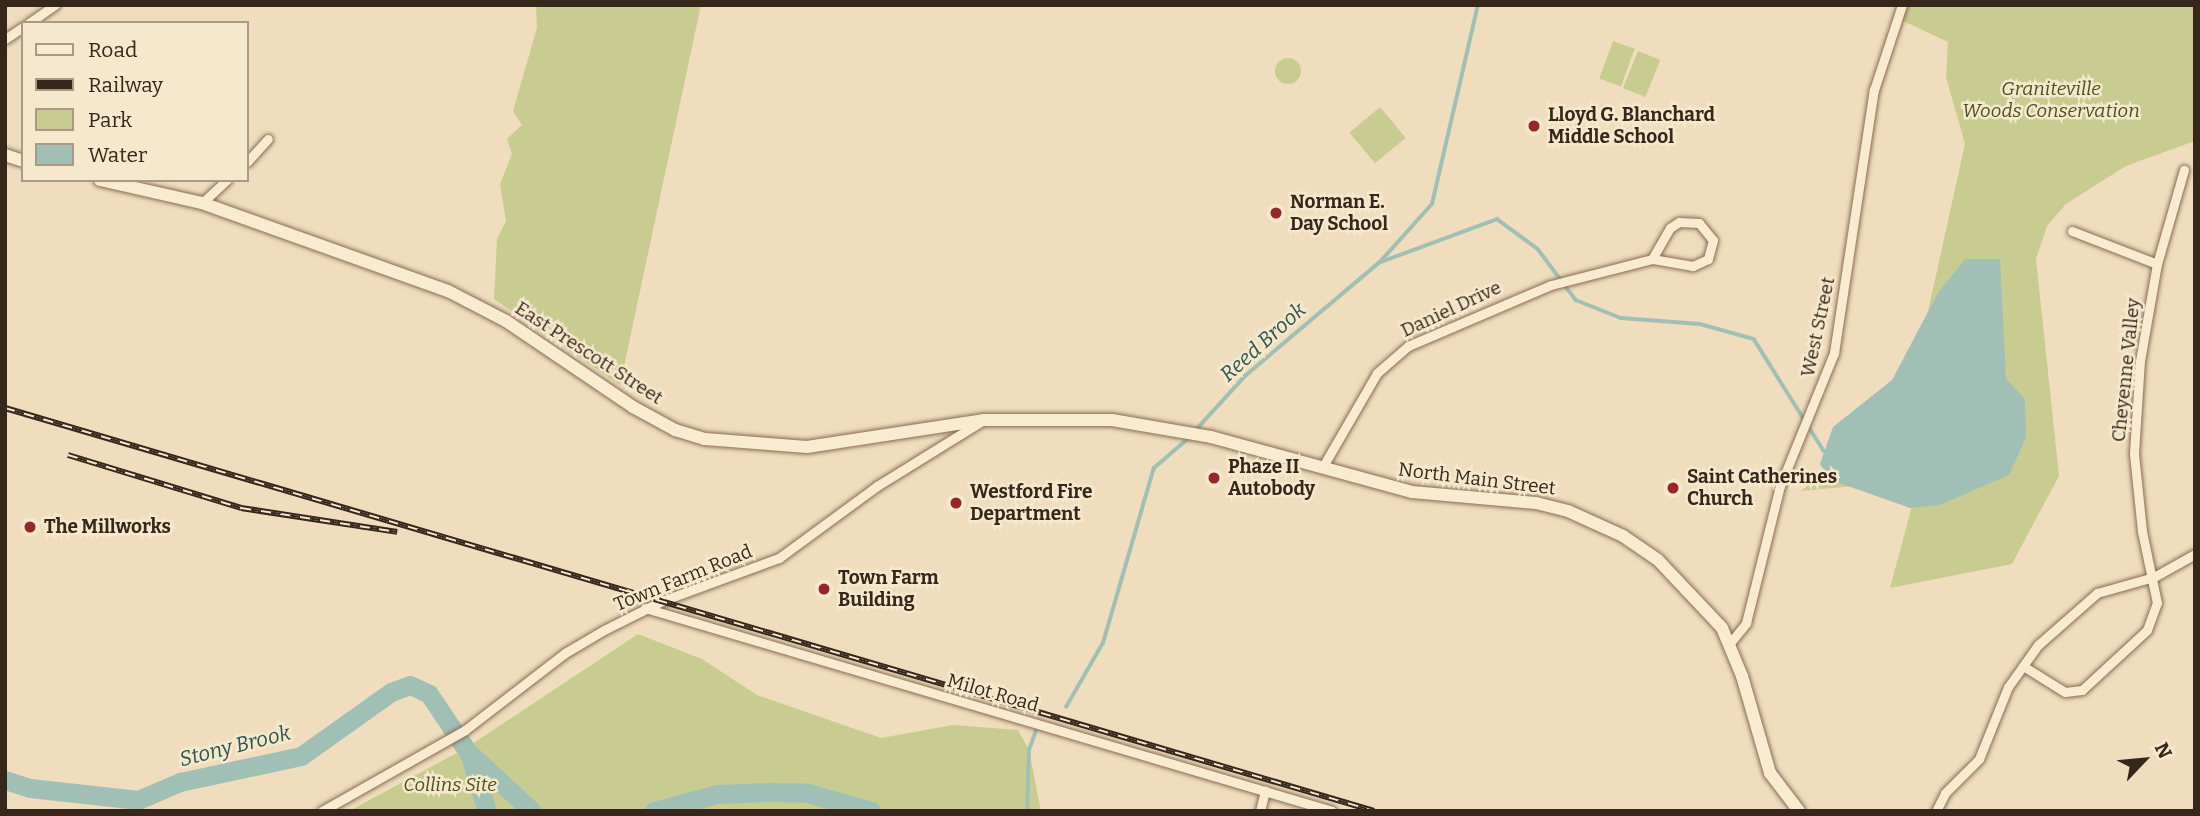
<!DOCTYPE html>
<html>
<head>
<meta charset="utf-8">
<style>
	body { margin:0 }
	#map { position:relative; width:2200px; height:816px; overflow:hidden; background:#efddbd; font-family:Bitter,serif }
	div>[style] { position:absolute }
	.green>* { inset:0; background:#c9cc91; transform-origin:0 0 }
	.round { border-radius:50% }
	.water>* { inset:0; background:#a1c0b5 }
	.stream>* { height:3.5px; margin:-1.75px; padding:0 1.75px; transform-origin:1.75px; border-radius:1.75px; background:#a1c0b5 }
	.river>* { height:19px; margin:-9.5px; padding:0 9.5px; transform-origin:9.5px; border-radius:9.5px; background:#a1c0b5 }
	.roads { filter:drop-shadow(0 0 2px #876d56) drop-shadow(0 0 2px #876d56) }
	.street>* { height:9px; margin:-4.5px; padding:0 4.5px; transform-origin:4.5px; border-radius:4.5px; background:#f9ebd0 }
	.secondary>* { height:12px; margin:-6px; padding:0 6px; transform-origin:6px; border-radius:6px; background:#f9ebd0 }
	.rail>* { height:6px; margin-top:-3px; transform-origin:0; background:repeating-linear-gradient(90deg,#f6e8cd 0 10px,#36261b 0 20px); box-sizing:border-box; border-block:2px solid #36261b }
	.dots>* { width:19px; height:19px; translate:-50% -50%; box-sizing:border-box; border:4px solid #f6e8cd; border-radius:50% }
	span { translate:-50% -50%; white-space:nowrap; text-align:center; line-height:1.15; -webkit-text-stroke:5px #f6e8cd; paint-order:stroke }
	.park-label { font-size:19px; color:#495321; font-style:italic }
	.poi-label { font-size:19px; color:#36261b; font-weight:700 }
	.left { translate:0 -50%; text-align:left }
	.street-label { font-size:19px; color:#36261b }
	.water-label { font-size:21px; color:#2a5651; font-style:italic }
	.frame { position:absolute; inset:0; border:7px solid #36261b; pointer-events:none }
	.legend { position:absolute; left:21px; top:21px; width:228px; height:161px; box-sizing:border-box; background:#f6e8cd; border:2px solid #a99a86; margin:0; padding:9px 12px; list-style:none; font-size:21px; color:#36261b }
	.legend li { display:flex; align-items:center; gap:14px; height:35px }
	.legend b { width:35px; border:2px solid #a99a86 }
	.north { position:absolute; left:2109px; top:725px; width:70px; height:70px; -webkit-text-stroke:5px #f6e8cd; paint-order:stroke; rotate:64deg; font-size:19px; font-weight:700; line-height:28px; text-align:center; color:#36261b }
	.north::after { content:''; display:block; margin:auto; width:24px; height:32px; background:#36261b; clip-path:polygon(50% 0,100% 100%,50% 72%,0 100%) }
</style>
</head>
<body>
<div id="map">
	<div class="green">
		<div style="clip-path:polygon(536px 5px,701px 5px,620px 385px,494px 299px,497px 239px,506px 221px,500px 184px,512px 154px,507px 139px,522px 125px,513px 111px,537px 28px)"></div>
		<div style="clip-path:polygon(1902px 5px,2195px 5px,2195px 141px,2126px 166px,2066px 204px,2047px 226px,2036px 259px,2059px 476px,2012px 564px,1890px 588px,1919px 480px,1801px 491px,1910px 393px,1965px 144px,1946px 77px,1948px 42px,1897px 18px)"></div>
		<div style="left:1613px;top:41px;width:23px;height:40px;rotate:20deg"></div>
		<div style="left:1638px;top:51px;width:24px;height:40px;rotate:22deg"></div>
		<div class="round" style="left:1275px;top:58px;width:26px;height:26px"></div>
		<div style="left:1380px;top:107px;width:40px;height:40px;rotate:50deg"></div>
		<div style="clip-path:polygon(638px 634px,702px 659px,757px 695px,881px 738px,953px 725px,1018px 730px,1029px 750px,1041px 811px,349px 811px,466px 748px)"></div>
	</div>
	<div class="water">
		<div style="clip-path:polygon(1965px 259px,2000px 259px,2006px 379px,2025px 399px,2026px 437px,2009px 475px,1940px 505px,1910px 508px,1831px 480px,1820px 464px,1833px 427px,1892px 380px,1938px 293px)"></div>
	</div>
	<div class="stream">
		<div style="left:1381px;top:262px;width:124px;rotate:-20.3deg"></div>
		<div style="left:1497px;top:219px;width:51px;rotate:36.2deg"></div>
		<div style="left:1538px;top:249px;width:64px;rotate:53.3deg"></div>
		<div style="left:1576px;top:300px;width:48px;rotate:21.8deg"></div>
		<div style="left:1621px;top:318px;width:79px;rotate:4.3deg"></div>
		<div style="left:1700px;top:324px;width:56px;rotate:15.5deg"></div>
		<div style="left:1754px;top:339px;width:132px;rotate:58deg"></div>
		<div style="left:1195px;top:431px;width:74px;rotate:-47.7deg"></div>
		<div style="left:1245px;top:376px;width:177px;rotate:-40.2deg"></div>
		<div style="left:1380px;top:262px;width:78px;rotate:-48.1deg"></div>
		<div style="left:1432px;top:204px;width:204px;rotate:-77deg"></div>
		<div style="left:1066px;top:707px;width:74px;rotate:-60deg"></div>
		<div style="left:1103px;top:643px;width:182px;rotate:-73.8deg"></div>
		<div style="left:1154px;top:468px;width:48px;rotate:-40.7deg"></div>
		<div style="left:1027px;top:811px;width:61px;rotate:-88.1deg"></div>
		<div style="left:1029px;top:750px;width:20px;rotate:-70deg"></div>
	</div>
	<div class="river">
		<div style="left:469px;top:753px;width:61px;rotate:72.8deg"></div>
		<div style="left:5px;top:780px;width:26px;rotate:18deg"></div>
		<div style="left:30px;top:788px;width:109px;rotate:6.3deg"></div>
		<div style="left:138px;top:800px;width:46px;rotate:-23.2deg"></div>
		<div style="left:180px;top:782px;width:124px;rotate:-12.1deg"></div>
		<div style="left:301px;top:756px;width:110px;rotate:-35.4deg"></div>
		<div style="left:391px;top:692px;width:20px;rotate:-20deg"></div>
		<div style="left:410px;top:685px;width:21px;rotate:25deg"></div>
		<div style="left:429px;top:694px;width:70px;rotate:56.1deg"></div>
		<div style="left:468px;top:752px;width:87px;rotate:42.7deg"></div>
		<div style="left:654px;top:811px;width:65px;rotate:-15.1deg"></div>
		<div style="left:717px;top:794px;width:51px;rotate:-2.2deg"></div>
		<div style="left:768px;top:792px;width:39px;rotate:1deg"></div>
		<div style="left:807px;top:793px;width:67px;rotate:15.5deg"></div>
	</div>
	<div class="roads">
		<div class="street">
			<div style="left:29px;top:23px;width:32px;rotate:-35deg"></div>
			<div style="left:5px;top:39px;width:22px;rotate:-34deg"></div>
			<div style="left:247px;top:162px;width:31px;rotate:-48deg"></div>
			<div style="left:202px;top:203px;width:34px;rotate:-43deg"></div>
			<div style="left:2072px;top:231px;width:91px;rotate:21.2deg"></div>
			<div style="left:1322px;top:468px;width:110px;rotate:-59.9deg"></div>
			<div style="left:1377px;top:373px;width:41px;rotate:-41.1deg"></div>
			<div style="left:1408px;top:346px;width:155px;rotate:-23.1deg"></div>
			<div style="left:1551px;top:285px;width:104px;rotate:-14.4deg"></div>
			<div style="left:1652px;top:259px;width:36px;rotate:-60deg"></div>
			<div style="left:1670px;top:228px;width:11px;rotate:-34deg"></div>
			<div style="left:1679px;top:222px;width:20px;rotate:3deg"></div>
			<div style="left:1699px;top:223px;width:22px;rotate:51deg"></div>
			<div style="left:1713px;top:240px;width:20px;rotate:105deg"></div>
			<div style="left:1708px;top:259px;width:17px;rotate:155deg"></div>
			<div style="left:1693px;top:266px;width:42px;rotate:-170.3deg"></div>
			<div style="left:645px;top:608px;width:716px;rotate:16.46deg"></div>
			<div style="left:1730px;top:643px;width:26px;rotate:-51deg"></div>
			<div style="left:1746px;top:623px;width:141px;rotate:-76.1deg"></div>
			<div style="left:1780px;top:486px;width:144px;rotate:-67.9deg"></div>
			<div style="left:1834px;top:353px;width:266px;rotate:-81.4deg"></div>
			<div style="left:1874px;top:90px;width:89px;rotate:-71.8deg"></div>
			<div style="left:2023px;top:666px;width:49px;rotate:31.8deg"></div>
			<div style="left:2065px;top:692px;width:17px;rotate:-7deg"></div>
			<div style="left:2082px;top:690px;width:88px;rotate:-42.7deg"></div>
			<div style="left:2147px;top:630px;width:29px;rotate:-70deg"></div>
			<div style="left:2157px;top:603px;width:74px;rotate:-101.8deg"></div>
			<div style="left:2142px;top:531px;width:78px;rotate:-95.9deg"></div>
			<div style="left:2134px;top:453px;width:92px;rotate:-86.3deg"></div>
			<div style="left:2140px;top:361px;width:98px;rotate:-80.1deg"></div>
			<div style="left:2157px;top:264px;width:98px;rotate:-74deg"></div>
			<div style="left:322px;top:811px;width:164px;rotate:-29.5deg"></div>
			<div style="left:465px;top:730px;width:126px;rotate:-37.6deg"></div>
			<div style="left:565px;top:653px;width:45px;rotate:-30.5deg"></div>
			<div style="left:604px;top:630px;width:65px;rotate:-26.6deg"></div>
			<div style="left:662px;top:601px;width:125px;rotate:-20.2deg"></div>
			<div style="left:779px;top:558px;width:122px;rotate:-36.3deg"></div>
			<div style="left:877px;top:486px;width:123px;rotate:-31.8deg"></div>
			<div style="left:1260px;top:811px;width:21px;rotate:-76deg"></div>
			<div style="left:1936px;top:811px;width:20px;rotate:-63deg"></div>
			<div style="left:1945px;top:793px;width:48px;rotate:-45deg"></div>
			<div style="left:1979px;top:759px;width:78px;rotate:-68.1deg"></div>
			<div style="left:2008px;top:687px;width:52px;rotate:-54.5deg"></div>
			<div style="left:2038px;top:645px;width:79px;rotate:-41.4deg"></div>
			<div style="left:2097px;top:593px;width:59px;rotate:-15.7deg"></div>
			<div style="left:2154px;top:577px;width:47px;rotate:-29.3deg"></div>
		</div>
		<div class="secondary">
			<div style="left:5px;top:155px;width:19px;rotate:18deg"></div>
			<div style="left:100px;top:180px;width:105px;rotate:12.7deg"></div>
			<div style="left:202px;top:203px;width:261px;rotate:19.7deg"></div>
			<div style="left:448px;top:291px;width:65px;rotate:27.3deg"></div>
			<div style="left:506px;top:321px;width:153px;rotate:34.1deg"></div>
			<div style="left:633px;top:407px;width:48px;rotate:28.7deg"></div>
			<div style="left:675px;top:430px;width:31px;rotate:17deg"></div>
			<div style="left:705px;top:439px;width:102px;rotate:4.5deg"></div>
			<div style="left:807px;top:447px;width:178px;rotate:-8.7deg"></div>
			<div style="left:983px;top:420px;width:129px"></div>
			<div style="left:1112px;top:420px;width:100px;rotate:9.7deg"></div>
			<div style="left:1211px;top:437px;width:208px;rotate:15.3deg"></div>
			<div style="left:1412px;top:492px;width:124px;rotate:5.1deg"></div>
			<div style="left:1536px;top:503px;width:33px;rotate:14deg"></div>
			<div style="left:1568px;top:511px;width:60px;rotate:24.4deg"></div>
			<div style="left:1623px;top:536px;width:42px;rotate:34.4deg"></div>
			<div style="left:1658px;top:560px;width:93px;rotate:46.7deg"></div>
			<div style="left:1722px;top:628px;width:52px;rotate:67.4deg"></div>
			<div style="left:1742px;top:676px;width:101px;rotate:73.9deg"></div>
			<div style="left:1770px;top:773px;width:48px;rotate:52.7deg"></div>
		</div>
	</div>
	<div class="rail">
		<div style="left:5px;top:408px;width:1427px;rotate:16.4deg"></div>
		<div style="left:68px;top:455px;width:181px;rotate:17deg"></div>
		<div style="left:241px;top:508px;width:158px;rotate:8.7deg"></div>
	</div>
	<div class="dots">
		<div style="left:1534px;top:126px;background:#97252c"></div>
		<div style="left:1276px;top:213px;background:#97252c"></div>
		<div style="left:1214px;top:478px;background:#97252c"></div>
		<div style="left:1673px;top:488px;background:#97252c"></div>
		<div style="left:956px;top:503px;background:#97252c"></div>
		<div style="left:30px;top:527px;background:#97252c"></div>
		<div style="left:824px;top:589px;background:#97252c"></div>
	</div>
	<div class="park-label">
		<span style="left:2051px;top:100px">Graniteville<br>Woods Conservation</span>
		<span style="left:450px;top:785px">Collins Site</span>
	</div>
	<div class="poi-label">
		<span class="left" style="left:1548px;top:126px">Lloyd G. Blanchard<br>Middle School</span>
		<span class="left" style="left:1290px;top:213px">Norman E.<br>Day School</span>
		<span class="left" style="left:1228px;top:478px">Phaze II<br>Autobody</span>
		<span class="left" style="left:1687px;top:488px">Saint Catherines<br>Church</span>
		<span class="left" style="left:970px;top:503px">Westford Fire<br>Department</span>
		<span class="left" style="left:44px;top:527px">The Millworks</span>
		<span class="left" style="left:838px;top:589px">Town Farm<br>Building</span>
	</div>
	<div class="street-label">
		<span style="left:1451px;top:309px;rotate:-25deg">Daniel Drive</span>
		<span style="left:1818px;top:327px;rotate:-78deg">West Street</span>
		<span style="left:589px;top:353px;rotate:33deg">East Prescott Street</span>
		<span style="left:2126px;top:370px;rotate:-84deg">Cheyenne Valley</span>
		<span style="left:1477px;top:479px;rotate:7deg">North Main Street</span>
		<span style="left:683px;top:578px;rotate:-22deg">Town Farm Road</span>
		<span style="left:993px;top:693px;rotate:16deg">Milot Road</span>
	</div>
	<div class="water-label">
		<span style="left:1263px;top:342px;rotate:-42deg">Reed Brook</span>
		<span style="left:235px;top:746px;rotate:-14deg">Stony Brook</span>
	</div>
	<div class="frame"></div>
	<ul class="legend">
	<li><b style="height:9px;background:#f9ebd0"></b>Road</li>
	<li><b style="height:9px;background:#36261b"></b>Railway</li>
	<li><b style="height:19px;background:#c9cc91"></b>Park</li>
	<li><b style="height:19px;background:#a1c0b5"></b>Water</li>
	</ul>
	<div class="north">N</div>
</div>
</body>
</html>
